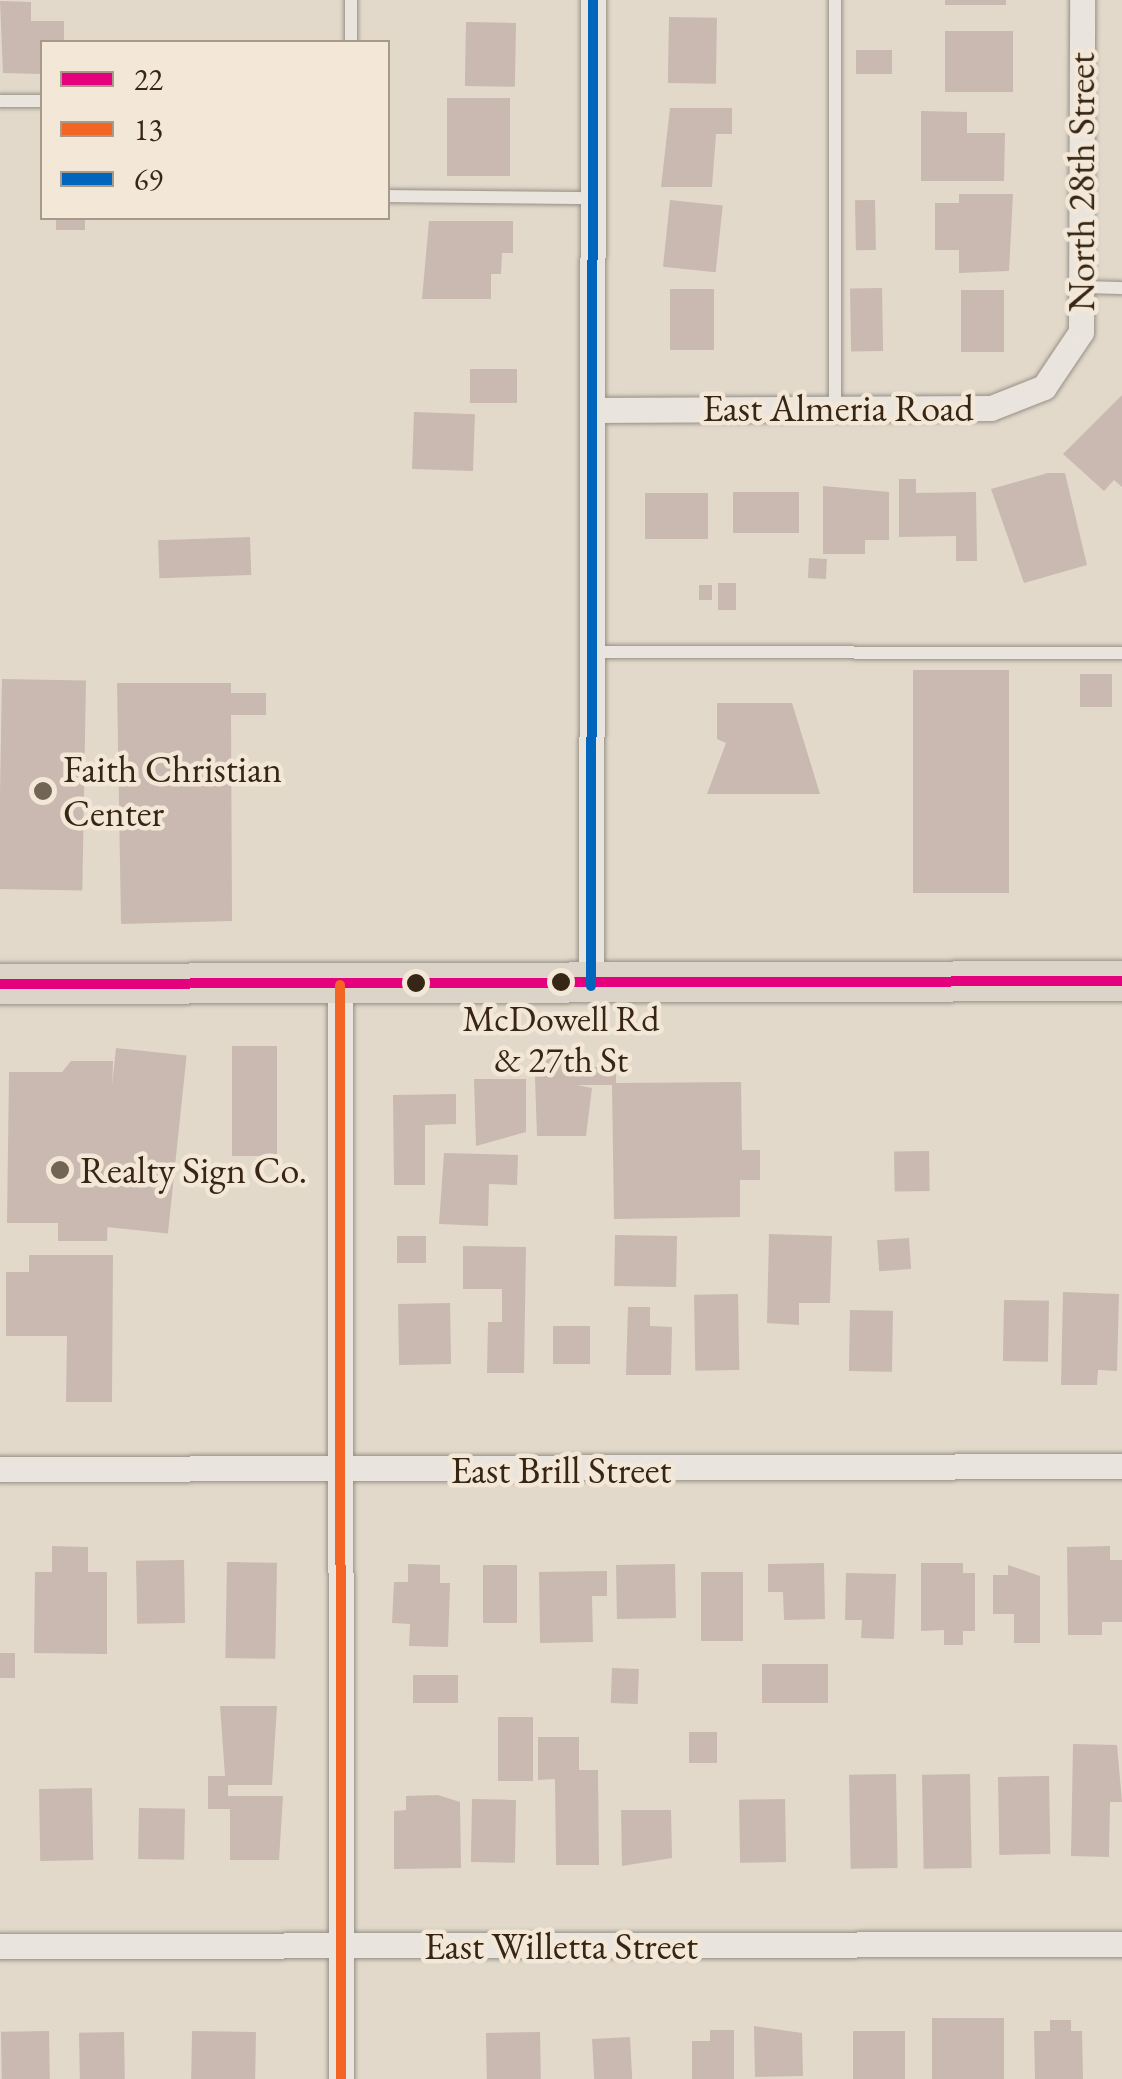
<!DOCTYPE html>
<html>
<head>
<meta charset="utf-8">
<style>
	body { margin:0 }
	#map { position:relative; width:1122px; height:2079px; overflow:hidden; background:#e2d9cb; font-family:"EB Garamond",serif }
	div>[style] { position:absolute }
	.building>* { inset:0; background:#c9b9b0; transform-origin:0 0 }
	.roads { filter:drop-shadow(0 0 2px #978f85) drop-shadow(0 0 2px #978f85) }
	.service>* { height:12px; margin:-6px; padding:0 6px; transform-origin:6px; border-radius:6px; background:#e9e4dd }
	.minor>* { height:25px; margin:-12.5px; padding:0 12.5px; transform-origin:12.5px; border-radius:12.5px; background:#e9e4dd }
	.primary>* { height:40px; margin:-20px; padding:0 20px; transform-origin:20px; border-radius:20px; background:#dcd4c8 }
	.bus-1>* { height:10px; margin:-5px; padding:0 5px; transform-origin:5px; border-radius:5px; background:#e5007d }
	.bus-2>* { height:10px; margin:-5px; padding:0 5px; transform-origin:5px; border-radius:5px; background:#f26522 }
	.bus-3>* { height:10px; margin:-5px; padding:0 5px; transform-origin:5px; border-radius:5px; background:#0065bd }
	.dots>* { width:28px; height:28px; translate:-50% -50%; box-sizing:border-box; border:5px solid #f3e8d7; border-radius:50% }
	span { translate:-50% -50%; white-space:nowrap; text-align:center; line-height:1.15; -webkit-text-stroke:9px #f3e8d7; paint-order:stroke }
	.bus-label { font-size:36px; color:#372616 }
	.street-label { font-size:38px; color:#372616 }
	.poi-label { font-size:38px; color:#372616 }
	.left { translate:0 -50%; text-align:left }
	.legend { position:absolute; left:40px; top:40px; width:350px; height:180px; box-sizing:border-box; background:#f3e8d7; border:2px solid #a89a8a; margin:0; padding:12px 18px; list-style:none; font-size:30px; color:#372616 }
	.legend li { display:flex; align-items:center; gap:20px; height:50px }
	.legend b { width:50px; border:2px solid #a89a8a }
</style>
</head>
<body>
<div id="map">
	<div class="building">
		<div style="left:945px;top:0;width:61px;height:5px"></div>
		<div style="clip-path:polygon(0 1px,31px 2px,31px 21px,64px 21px,64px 42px,42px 42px,41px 74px,3px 73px)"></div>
		<div style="left:669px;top:17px;width:48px;height:66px;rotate:1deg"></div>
		<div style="left:466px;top:22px;width:50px;height:64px;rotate:1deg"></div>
		<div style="left:945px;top:31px;width:68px;height:61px"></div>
		<div style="left:856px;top:50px;width:36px;height:24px"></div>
		<div style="left:447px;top:98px;width:63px;height:78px"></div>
		<div style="clip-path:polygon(670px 108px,732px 108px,732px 134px,716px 134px,712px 187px,661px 187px)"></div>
		<div style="clip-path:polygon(921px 111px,967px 112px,967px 133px,1005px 133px,1004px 181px,921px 181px)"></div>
		<div style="clip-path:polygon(959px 194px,1013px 194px,1009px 271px,959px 273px,959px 250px,935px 250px,935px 203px,959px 203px)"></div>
		<div style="left:670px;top:200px;width:53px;height:67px;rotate:6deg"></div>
		<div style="left:875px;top:200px;width:50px;height:20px;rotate:89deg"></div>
		<div style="left:56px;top:218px;width:29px;height:12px"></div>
		<div style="clip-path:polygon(429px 221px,513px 221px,513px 253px,502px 253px,501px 274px,491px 274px,491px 299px,422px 299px)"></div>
		<div style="left:882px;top:288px;width:63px;height:32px;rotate:89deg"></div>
		<div style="left:670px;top:289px;width:44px;height:61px"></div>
		<div style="left:961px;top:290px;width:43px;height:62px"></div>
		<div style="left:470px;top:369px;width:47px;height:34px"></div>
		<div style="clip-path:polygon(1122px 395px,1122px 487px,1114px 480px,1104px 491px,1063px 454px)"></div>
		<div style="left:414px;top:412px;width:61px;height:57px;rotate:2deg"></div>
		<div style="clip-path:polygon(1048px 473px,1065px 473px,1087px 565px,1024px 583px,991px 489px)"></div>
		<div style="clip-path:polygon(899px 479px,916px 479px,916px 493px,976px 492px,977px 561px,956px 561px,956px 536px,899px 537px)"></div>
		<div style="clip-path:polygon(823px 486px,889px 492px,889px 540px,865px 540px,865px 554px,823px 554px)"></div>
		<div style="left:733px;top:492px;width:66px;height:41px"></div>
		<div style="left:645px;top:493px;width:63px;height:46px"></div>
		<div style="left:250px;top:537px;width:38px;height:92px;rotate:88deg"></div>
		<div style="left:809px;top:558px;width:18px;height:20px;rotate:3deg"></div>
		<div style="left:718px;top:583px;width:18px;height:27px"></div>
		<div style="left:699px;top:585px;width:13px;height:15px"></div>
		<div style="left:913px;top:670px;width:96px;height:223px"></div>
		<div style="left:1080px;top:674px;width:32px;height:33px"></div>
		<div style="left:2px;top:679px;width:84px;height:210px;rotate:1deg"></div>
		<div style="clip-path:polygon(117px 683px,231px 683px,231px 693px,266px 693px,266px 715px,231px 715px,232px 921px,121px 924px)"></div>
		<div style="clip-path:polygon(717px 703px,792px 703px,820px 794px,707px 794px,726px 743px,717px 739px)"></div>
		<div style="left:232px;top:1046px;width:45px;height:110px"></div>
		<div style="left:116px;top:1048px;width:71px;height:179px;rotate:6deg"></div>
		<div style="clip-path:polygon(534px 1049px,565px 1049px,565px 1067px,616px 1067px,616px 1083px,741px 1082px,742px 1150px,760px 1150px,760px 1180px,740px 1180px,740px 1217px,614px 1219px,612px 1085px,577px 1085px,592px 1088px,586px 1136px,537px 1136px)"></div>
		<div style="clip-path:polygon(71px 1061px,113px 1061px,107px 1241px,58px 1241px,58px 1223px,7px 1223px,9px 1072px,62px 1072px)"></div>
		<div style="clip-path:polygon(474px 1079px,526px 1079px,526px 1132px,476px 1146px)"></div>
		<div style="clip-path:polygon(456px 1094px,456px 1124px,425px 1125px,425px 1185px,394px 1185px,393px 1095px)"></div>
		<div style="left:929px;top:1151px;width:40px;height:35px;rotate:89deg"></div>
		<div style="clip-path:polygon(444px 1153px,518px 1155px,517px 1185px,489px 1184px,488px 1226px,439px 1224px)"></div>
		<div style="clip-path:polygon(769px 1234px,832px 1236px,830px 1303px,799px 1303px,799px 1325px,767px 1323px)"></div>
		<div style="left:615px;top:1235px;width:62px;height:51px;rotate:1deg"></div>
		<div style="left:397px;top:1236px;width:29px;height:27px"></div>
		<div style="left:909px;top:1238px;width:31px;height:32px;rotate:86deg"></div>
		<div style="clip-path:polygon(463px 1246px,526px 1247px,524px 1373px,487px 1373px,488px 1322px,502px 1322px,502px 1289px,463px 1289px)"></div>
		<div style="clip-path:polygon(29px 1255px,113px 1255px,112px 1402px,66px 1402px,67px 1336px,6px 1336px,6px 1272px,29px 1272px)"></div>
		<div style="clip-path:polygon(1063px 1292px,1119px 1294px,1117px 1371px,1098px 1370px,1097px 1385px,1061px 1385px)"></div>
		<div style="left:738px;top:1294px;width:76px;height:44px;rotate:89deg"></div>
		<div style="left:1004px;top:1300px;width:45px;height:61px;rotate:1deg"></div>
		<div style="left:450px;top:1303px;width:61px;height:52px;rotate:89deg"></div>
		<div style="clip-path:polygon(628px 1307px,650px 1307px,650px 1326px,672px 1327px,671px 1375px,626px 1375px)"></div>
		<div style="left:850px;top:1310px;width:43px;height:61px;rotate:1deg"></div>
		<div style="left:553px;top:1326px;width:37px;height:38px"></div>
		<div style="clip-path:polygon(52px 1546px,88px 1547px,88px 1572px,107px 1572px,107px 1654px,34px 1653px,35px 1572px,52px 1572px)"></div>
		<div style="clip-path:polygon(1110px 1546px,1110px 1560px,1122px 1560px,1122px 1622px,1102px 1622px,1102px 1635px,1068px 1635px,1067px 1547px)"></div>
		<div style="left:184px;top:1560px;width:63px;height:48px;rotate:89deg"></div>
		<div style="left:227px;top:1562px;width:50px;height:96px;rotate:1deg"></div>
		<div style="clip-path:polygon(824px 1563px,825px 1619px,784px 1620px,783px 1592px,768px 1592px,768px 1564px)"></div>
		<div style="clip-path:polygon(921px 1563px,963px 1563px,963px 1573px,975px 1573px,975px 1631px,963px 1631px,963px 1645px,944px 1645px,944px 1630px,921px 1631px)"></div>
		<div style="clip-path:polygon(408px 1564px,440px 1565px,440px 1583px,450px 1583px,448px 1647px,409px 1646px,410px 1624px,392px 1623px,394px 1582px,408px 1582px)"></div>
		<div style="left:675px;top:1564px;width:54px;height:59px;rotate:89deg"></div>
		<div style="left:483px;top:1565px;width:34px;height:58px"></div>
		<div style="clip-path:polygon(1008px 1565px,1040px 1576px,1040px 1643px,1014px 1643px,1014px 1614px,993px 1614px,993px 1575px,1008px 1575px)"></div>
		<div style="clip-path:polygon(607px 1571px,607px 1596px,592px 1596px,593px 1642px,540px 1643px,539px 1572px)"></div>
		<div style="left:701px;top:1572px;width:42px;height:69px"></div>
		<div style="clip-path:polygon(846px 1573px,896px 1574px,894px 1639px,861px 1638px,862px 1620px,845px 1620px)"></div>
		<div style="left:0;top:1653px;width:15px;height:25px"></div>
		<div style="left:762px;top:1664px;width:66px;height:39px"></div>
		<div style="left:612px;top:1668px;width:27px;height:35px;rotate:2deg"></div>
		<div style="left:458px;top:1675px;width:28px;height:45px;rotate:90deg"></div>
		<div style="clip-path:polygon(220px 1706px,277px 1706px,272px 1785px,228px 1785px,228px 1796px,283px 1796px,279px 1860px,230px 1860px,230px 1809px,208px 1809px,208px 1776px,225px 1776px)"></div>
		<div style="left:498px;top:1717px;width:35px;height:64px"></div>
		<div style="left:689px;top:1732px;width:28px;height:31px"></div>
		<div style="clip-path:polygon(538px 1737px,579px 1737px,579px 1770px,598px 1770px,599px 1865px,556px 1865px,555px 1779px,538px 1780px)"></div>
		<div style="clip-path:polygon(1073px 1744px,1117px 1745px,1122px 1802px,1110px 1802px,1109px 1857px,1071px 1856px)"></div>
		<div style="left:896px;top:1774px;width:94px;height:47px;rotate:89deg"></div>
		<div style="left:970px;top:1774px;width:94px;height:48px;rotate:89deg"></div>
		<div style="left:1049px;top:1776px;width:78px;height:51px;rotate:89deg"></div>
		<div style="left:92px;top:1788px;width:72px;height:53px;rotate:89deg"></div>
		<div style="clip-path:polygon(438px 1795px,460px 1802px,461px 1868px,394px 1869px,394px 1811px,406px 1810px,406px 1796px)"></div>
		<div style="left:472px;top:1799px;width:44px;height:63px;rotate:1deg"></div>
		<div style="left:785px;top:1799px;width:63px;height:46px;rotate:89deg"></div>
		<div style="left:139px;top:1808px;width:46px;height:51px;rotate:1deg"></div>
		<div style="clip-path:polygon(621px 1810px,671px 1810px,672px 1858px,622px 1866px)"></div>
		<div style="left:932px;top:2018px;width:72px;height:61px"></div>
		<div style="clip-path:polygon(1050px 2020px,1071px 2020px,1071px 2031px,1082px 2031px,1083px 2079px,1035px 2079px,1034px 2031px,1050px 2031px)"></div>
		<div style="clip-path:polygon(754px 2026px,802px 2033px,803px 2076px,755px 2077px)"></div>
		<div style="clip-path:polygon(710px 2030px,734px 2030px,734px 2079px,692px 2079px,692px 2041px,710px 2041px)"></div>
		<div style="left:49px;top:2031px;width:48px;height:48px;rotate:89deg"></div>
		<div style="left:192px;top:2031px;width:64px;height:48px;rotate:1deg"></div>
		<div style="left:905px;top:2031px;width:48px;height:52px;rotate:90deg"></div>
		<div style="left:124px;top:2032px;width:47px;height:45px;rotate:89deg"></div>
		<div style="left:540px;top:2032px;width:47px;height:54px;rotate:89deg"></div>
		<div style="left:630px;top:2037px;width:42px;height:38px;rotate:87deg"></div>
	</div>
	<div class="roads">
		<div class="service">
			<div style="left:835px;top:0;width:409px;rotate:90deg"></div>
			<div style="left:351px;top:42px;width:42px;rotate:-90deg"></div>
			<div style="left:0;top:101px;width:42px"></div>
			<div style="left:388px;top:196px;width:205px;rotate:0.6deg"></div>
			<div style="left:1081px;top:287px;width:41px;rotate:1.4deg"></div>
			<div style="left:592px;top:652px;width:530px;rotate:0.11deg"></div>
		</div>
		<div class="minor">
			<div style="left:592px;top:410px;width:399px;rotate:-0.3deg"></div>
			<div style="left:991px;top:408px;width:57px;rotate:-21.6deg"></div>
			<div style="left:1044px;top:387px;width:66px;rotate:-56.1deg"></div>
			<div style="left:1081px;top:332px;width:332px;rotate:-89.8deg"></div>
			<div style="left:340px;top:985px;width:1094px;rotate:89.95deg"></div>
			<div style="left:591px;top:986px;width:986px;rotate:-89.88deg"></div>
			<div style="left:0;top:1469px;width:1122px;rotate:-0.15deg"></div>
			<div style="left:0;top:1946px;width:1122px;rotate:-0.1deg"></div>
		</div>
		<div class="primary">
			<div style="left:0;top:984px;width:1122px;rotate:-0.15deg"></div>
		</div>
	</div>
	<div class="bus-1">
		<div style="left:0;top:984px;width:1122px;rotate:-0.15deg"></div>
	</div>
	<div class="bus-2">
		<div style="left:340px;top:985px;width:1094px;rotate:89.95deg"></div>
	</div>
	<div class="bus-3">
		<div style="left:591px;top:986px;width:986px;rotate:-89.88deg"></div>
	</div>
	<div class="dots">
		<div style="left:43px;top:791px;background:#736555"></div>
		<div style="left:561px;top:982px;background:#372616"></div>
		<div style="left:416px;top:983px;background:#372616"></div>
		<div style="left:60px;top:1170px;background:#736555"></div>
	</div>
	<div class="bus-label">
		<span style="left:561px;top:1039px">McDowell Rd<br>&amp; 27th St</span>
	</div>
	<div class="street-label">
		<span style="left:1081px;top:182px;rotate:-90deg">North 28th Street</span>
		<span style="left:838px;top:408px">East Almeria Road</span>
		<span style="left:561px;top:1470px">East Brill Street</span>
		<span style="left:561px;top:1946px">East Willetta Street</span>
	</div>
	<div class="poi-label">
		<span class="left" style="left:63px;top:791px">Faith Christian<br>Center</span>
		<span class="left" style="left:80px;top:1170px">Realty Sign Co.</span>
	</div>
	<ul class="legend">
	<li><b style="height:12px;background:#e5007d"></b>22</li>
	<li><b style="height:12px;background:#f26522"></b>13</li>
	<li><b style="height:12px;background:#0065bd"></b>69</li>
	</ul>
</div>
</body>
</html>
